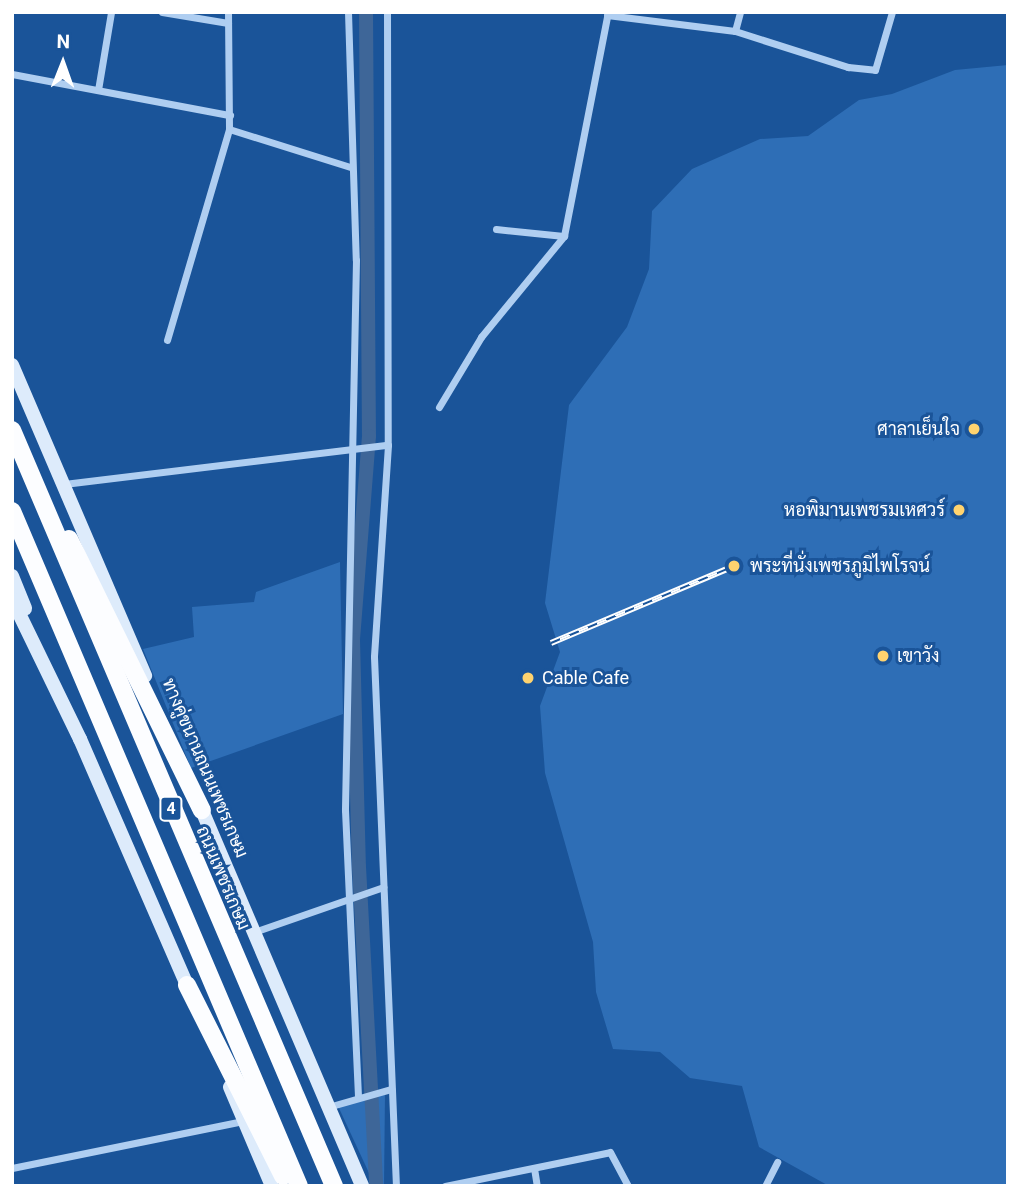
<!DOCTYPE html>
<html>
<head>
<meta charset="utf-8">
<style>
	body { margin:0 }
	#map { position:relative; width:1020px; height:1198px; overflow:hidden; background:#1a5499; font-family:Roboto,Sarabun,sans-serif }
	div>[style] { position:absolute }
	.green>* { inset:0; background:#2e6eb6 }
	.canal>* { height:14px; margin:-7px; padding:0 7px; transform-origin:7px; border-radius:7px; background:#3e6698 }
	.minor>* { height:7px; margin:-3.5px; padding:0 3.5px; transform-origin:3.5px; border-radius:3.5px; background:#afcef1 }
	.secondary>* { height:14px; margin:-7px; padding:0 7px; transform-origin:7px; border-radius:7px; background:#ddebfb }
	.trunk>* { height:18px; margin:-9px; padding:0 9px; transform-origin:9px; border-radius:9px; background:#fcfdff }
	.rail>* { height:6px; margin-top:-3px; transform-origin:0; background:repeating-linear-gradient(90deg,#1a5499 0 10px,#fff 0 20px); box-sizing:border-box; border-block:2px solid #fff }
	.dots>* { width:19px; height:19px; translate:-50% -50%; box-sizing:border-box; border:4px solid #1a5499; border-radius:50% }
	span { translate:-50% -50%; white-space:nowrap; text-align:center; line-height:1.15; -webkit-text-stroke:6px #1a5499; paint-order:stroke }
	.shield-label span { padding:2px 5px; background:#1a5499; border:2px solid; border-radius:5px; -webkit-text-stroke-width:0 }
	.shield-label { font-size:16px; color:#fff; font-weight:700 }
	.poi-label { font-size:18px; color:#fff }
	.right { translate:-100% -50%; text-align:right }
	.left { translate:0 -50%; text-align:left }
	.street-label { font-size:18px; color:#fff }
	.frame { position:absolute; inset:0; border:14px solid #fff; pointer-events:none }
	.north { position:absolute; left:28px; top:28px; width:70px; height:70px; -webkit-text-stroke:5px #1a5499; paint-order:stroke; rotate:1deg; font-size:19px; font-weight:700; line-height:28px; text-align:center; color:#fff }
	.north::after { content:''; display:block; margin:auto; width:24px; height:32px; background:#fff; clip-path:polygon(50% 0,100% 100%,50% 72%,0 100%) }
</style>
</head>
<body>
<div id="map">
	<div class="green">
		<div style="clip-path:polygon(1008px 65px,1008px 1186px,829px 1186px,759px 1147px,742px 1086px,690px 1078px,660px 1052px,613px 1049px,596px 992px,593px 942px,545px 773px,540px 706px,560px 652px,545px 603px,569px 405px,627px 327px,649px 269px,652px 211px,692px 169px,760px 139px,808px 136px,859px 100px,892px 94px,955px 70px)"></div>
		<div style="clip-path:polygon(340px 562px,343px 714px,191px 768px,143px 649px,194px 637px,192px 607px,254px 602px,256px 592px)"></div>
		<div style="clip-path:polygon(385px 1093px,384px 1186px,375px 1186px,338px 1106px)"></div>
	</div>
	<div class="canal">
		<div style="left:366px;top:12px;width:424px;rotate:89.6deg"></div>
		<div style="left:369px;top:436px;width:205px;rotate:94.5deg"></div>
		<div style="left:353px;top:640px;width:227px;rotate:88.5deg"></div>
		<div style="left:359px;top:867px;width:319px;rotate:86.9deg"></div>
	</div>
	<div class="minor">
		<div style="left:162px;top:12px;width:67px;rotate:9.5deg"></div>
		<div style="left:228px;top:12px;width:117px;rotate:89.5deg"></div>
		<div style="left:229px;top:129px;width:127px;rotate:17.4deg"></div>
		<div style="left:348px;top:12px;width:248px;rotate:88.2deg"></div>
		<div style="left:356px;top:260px;width:550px;rotate:91.15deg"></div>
		<div style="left:345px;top:810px;width:288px;rotate:87.4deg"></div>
		<div style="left:387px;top:12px;width:433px;rotate:89.9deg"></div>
		<div style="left:388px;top:445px;width:212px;rotate:93.8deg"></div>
		<div style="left:374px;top:657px;width:529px;rotate:87.62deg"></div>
		<div style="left:607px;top:15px;width:129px;rotate:7.1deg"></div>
		<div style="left:735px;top:31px;width:119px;rotate:17.7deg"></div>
		<div style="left:848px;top:67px;width:27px;rotate:6deg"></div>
		<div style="left:875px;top:70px;width:60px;rotate:-73.7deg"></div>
		<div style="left:735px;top:31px;width:20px;rotate:-75deg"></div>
		<div style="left:12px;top:74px;width:222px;rotate:10.7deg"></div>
		<div style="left:98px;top:90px;width:79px;rotate:-80.5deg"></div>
		<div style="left:496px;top:229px;width:68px;rotate:5.9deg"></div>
		<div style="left:167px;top:340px;width:220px;rotate:-73.6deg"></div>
		<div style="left:439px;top:407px;width:82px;rotate:-59deg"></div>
		<div style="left:481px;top:337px;width:131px;rotate:-50.6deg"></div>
		<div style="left:564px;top:236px;width:228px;rotate:-78.9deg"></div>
		<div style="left:64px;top:484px;width:326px;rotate:-6.9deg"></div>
		<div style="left:254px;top:932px;width:137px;rotate:-19.2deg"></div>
		<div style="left:328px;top:1107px;width:66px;rotate:-15.9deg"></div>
		<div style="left:12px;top:1168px;width:237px;rotate:-11.5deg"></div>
		<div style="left:534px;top:1168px;width:18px;rotate:81deg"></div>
		<div style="left:445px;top:1186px;width:168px;rotate:-11.6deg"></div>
		<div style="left:610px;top:1152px;width:38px;rotate:62deg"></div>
		<div style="left:765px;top:1186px;width:27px;rotate:-63deg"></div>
	</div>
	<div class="secondary">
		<div style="left:12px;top:365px;width:338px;rotate:66.8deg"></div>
		<div style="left:12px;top:576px;width:35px;rotate:68deg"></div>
		<div style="left:12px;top:599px;width:156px;rotate:64.1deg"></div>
		<div style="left:80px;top:739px;width:278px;rotate:66.5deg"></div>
		<div style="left:198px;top:801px;width:418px;rotate:66.9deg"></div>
		<div style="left:230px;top:1087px;width:108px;rotate:67deg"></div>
	</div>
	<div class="trunk">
		<div style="left:12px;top:430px;width:822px;rotate:66.93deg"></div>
		<div style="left:12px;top:511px;width:733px;rotate:66.97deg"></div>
		<div style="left:69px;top:539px;width:302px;rotate:63.9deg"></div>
		<div style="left:187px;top:985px;width:214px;rotate:63.3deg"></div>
	</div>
	<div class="rail">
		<div style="left:551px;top:643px;width:199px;rotate:-22.8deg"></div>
	</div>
	<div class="dots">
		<div style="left:974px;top:429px;background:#ffd36f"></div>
		<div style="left:959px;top:510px;background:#ffd36f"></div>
		<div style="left:734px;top:566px;background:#ffd36f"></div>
		<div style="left:883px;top:656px;background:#ffd36f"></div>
		<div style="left:528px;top:678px;background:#ffd36f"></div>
	</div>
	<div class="shield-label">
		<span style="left:171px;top:809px">4</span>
	</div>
	<div class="poi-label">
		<span class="right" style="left:960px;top:429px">ศาลาเย็นใจ</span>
		<span class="right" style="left:945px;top:510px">หอพิมานเพชรมเหศวร์</span>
		<span class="left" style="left:750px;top:566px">พระที่นั่งเพชรภูมิไพโรจน์</span>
		<span class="left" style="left:897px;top:656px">เขาวัง</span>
		<span class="left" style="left:542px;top:678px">Cable Cafe</span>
	</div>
	<div class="street-label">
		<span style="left:205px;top:768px;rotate:67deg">ทางคู่ขนานถนนเพชรเกษม</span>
		<span style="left:223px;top:878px;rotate:67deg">ถนนเพชรเกษม</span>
	</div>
	<div class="frame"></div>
	<div class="north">N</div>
</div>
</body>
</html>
